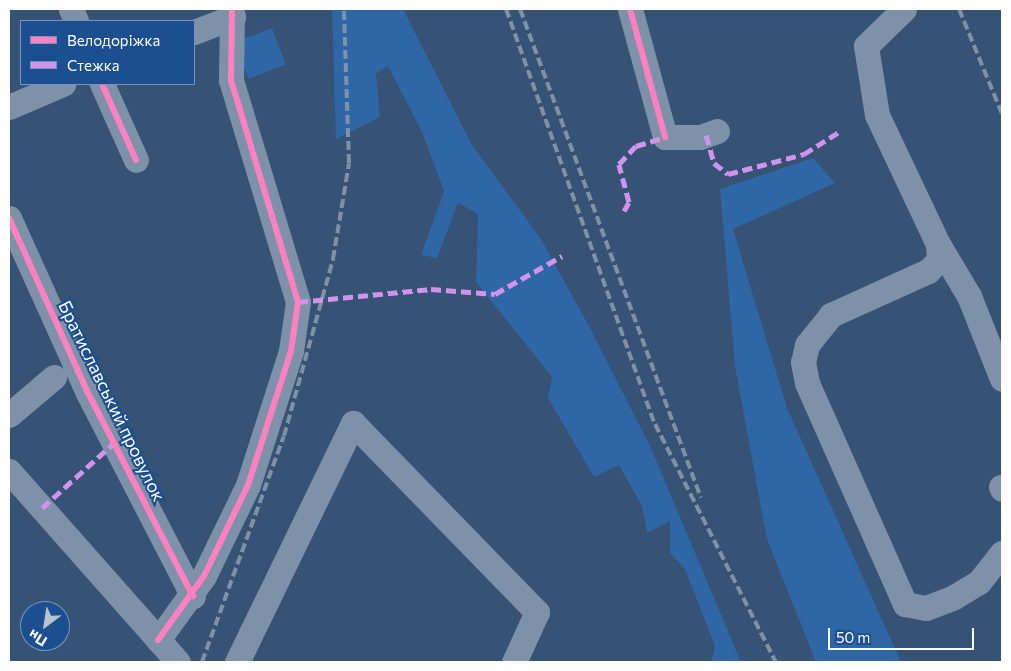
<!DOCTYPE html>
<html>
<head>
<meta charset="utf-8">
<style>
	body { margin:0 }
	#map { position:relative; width:1011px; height:671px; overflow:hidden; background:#365274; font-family:Commissioner,sans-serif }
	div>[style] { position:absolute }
	.green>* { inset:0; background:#2f66a5; transform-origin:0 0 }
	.minor>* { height:25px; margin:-12.5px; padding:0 12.5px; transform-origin:12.5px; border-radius:12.5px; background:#7d92a8 }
	.rail>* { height:4px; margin-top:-2px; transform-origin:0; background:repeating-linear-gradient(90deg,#7e92a7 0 9px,transparent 0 13px) }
	.quiet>* { height:5px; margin-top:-2.5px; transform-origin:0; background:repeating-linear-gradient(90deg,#d193ec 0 10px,transparent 0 15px) }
	.cycleway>* { height:6px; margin:-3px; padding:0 3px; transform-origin:3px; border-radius:3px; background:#ff80c0 }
	span { translate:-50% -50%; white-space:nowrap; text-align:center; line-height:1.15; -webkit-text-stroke:4px #1b4f8f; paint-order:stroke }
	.street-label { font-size:18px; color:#fff }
	.frame { position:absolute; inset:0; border:10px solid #fff; pointer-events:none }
	.legend { position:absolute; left:20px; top:20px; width:175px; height:65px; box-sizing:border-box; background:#1b4f8f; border:1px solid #7695bc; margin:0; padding:6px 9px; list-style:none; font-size:15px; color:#fff }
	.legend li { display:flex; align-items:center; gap:10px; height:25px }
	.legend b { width:25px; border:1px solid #7695bc }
	.north { position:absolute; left:20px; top:601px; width:50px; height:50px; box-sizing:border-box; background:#1b4f8f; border:1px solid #7695bc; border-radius:50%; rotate:211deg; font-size:14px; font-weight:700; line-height:20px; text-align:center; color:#fff }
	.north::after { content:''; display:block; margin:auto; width:18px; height:22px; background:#b9c2ce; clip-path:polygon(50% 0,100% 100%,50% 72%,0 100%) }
	.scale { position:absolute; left:828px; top:628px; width:146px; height:22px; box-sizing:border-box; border:2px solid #fff; border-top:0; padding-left:6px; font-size:15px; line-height:18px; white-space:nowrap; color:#fff; -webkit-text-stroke:4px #1b4f8f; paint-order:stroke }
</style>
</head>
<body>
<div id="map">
	<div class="green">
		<div style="clip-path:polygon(332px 9px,403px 9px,472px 145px,541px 239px,590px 328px,650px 446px,741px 662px,711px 662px,715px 646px,685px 569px,670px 553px,670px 521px,647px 533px,642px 506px,619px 465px,594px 477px,548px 398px,552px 377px,476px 282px,478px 214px,458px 203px,437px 258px,421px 255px,444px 191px,422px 132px,388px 66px,376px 73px,380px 117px,336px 139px)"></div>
		<div style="left:272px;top:28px;width:39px;height:40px;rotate:69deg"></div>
		<div style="clip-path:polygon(813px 158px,835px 183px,733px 229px,787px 408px,901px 662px,816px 662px,767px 539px,749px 443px,735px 366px,720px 189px)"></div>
	</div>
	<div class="minor">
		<div style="left:71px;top:9px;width:13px;rotate:67deg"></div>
		<div style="left:630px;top:9px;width:133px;rotate:74.7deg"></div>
		<div style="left:665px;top:137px;width:35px"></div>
		<div style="left:700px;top:137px;width:18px;rotate:-19deg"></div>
		<div style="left:904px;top:9px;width:53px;rotate:135.8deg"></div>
		<div style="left:866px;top:46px;width:70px;rotate:80.9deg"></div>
		<div style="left:877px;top:115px;width:143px;rotate:64.7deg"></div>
		<div style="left:938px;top:244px;width:16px;rotate:86deg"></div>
		<div style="left:939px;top:260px;width:16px;rotate:135deg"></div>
		<div style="left:928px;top:271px;width:107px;rotate:155.6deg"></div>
		<div style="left:831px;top:315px;width:38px;rotate:129deg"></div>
		<div style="left:807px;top:345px;width:17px;rotate:103deg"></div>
		<div style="left:803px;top:362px;width:21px;rotate:79deg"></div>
		<div style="left:807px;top:383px;width:242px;rotate:66.1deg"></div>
		<div style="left:905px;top:604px;width:21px;rotate:11deg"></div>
		<div style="left:926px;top:608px;width:30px;rotate:-21deg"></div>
		<div style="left:954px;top:597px;width:29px;rotate:-31deg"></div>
		<div style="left:979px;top:582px;width:37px;rotate:-52deg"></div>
		<div style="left:194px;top:32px;width:42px;rotate:-21deg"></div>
		<div style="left:102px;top:84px;width:83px;rotate:65.9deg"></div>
		<div style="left:9px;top:107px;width:59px;rotate:-23.1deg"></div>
		<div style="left:9px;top:218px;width:190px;rotate:65.7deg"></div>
		<div style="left:87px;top:391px;width:231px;rotate:62.7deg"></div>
		<div style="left:938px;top:244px;width:61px;rotate:59.2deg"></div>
		<div style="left:969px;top:296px;width:89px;rotate:68.3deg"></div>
		<div style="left:9px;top:415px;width:59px;rotate:-40.2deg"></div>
		<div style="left:9px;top:471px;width:255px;rotate:48.5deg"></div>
		<div style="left:1001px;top:487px;width:2px;rotate:63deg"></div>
		<div style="left:158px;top:640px;width:79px;rotate:-54.3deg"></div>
		<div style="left:204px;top:576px;width:101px;rotate:-64.2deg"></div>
		<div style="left:248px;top:485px;width:141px;rotate:-72.2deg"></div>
		<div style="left:291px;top:351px;width:49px;rotate:-81.9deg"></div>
		<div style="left:298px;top:302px;width:232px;rotate:-106.8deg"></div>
		<div style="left:231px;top:80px;width:71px;rotate:-89.2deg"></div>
		<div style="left:237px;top:662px;width:266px;rotate:-64.1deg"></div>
		<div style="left:353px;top:423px;width:264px;rotate:45.8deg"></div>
		<div style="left:537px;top:612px;width:55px;rotate:114.7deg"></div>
	</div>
	<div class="rail">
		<div style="left:506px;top:9px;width:441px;rotate:70.3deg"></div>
		<div style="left:655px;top:424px;width:267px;rotate:63.1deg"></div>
		<div style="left:520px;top:9px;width:521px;rotate:69.69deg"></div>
		<div style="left:959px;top:9px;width:113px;rotate:67.7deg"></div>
		<div style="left:202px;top:662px;width:240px;rotate:-70.1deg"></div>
		<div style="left:284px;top:436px;width:184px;rotate:-74.5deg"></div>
		<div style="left:333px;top:259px;width:97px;rotate:-80.5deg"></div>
		<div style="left:349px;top:163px;width:154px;rotate:-91.9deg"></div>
	</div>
	<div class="quiet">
		<div style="left:706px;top:135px;width:29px;rotate:74deg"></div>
		<div style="left:714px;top:163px;width:18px;rotate:38deg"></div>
		<div style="left:728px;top:174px;width:79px;rotate:-14.7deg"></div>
		<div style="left:804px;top:154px;width:41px;rotate:-32.2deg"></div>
		<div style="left:624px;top:211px;width:10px;rotate:-61deg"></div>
		<div style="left:629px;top:202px;width:39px;rotate:-105deg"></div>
		<div style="left:619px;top:164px;width:25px;rotate:-47deg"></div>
		<div style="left:636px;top:146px;width:30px;rotate:-17deg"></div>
		<div style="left:298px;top:302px;width:134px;rotate:-5.6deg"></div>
		<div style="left:431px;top:289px;width:64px;rotate:4.5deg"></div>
		<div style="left:495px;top:294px;width:77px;rotate:-29.6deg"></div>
		<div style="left:42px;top:508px;width:97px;rotate:-42.1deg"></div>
	</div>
	<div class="cycleway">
		<div style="left:630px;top:9px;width:133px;rotate:74.7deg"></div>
		<div style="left:102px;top:84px;width:83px;rotate:65.9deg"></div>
		<div style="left:9px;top:218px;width:190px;rotate:65.7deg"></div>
		<div style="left:87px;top:391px;width:231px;rotate:62.7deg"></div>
		<div style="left:158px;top:640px;width:79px;rotate:-54.3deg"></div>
		<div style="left:204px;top:576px;width:101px;rotate:-64.2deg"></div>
		<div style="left:248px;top:485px;width:141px;rotate:-72.2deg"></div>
		<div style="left:291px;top:351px;width:49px;rotate:-81.9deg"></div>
		<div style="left:298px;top:302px;width:232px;rotate:-106.8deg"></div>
		<div style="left:231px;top:80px;width:71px;rotate:-89.2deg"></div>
	</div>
	<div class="street-label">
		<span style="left:112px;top:401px;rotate:64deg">Братиславський провулок</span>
	</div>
	<div class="frame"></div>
	<ul class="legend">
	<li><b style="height:6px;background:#ff80c0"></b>Велодоріжка</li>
	<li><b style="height:6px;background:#d193ec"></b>Стежка</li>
	</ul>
	<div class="north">Пн</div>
	<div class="scale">50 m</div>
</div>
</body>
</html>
